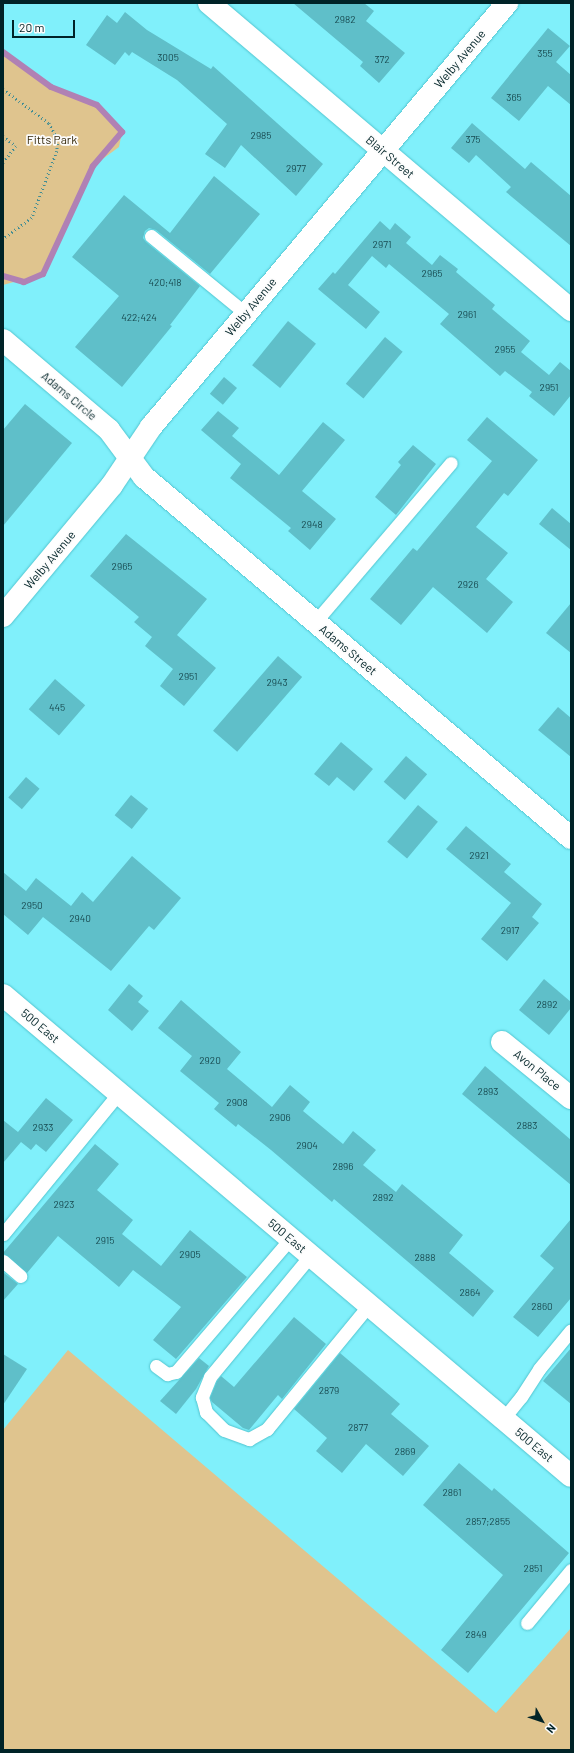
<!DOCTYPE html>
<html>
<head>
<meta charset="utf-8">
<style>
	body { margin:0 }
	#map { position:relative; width:574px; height:1753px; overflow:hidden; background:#80f0fb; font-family:Barlow,sans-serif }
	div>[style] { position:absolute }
	.green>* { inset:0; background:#dfc48e }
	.stream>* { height:6px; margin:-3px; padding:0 3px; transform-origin:3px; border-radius:3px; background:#b081b4 }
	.building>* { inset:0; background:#5fbfc9; transform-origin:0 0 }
	.path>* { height:2.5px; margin-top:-1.25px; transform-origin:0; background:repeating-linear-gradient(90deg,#428d94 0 1px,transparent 0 4px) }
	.roads { filter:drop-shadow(0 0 1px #52c5d0) drop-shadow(0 0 1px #52c5d0) }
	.service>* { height:13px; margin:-6.5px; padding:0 6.5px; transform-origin:6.5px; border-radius:6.5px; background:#fff }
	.minor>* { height:22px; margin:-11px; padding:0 11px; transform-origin:11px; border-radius:11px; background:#fff }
	.tertiary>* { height:22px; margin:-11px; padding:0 11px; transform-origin:11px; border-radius:11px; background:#fff }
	span { translate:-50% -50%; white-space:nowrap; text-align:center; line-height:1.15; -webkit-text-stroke:3.5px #fcfcfc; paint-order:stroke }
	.number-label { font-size:10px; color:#184a50 }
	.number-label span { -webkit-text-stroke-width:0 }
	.street-label { font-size:12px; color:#002327 }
	.park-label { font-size:12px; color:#35280a }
	.frame { position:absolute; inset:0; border:4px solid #002327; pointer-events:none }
	.north { position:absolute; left:522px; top:1701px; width:40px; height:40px; -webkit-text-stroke:3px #fcfcfc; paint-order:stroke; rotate:130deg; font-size:11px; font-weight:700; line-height:16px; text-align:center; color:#002327 }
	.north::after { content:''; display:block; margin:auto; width:14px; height:18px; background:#002327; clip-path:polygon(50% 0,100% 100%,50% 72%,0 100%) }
	.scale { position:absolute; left:12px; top:20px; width:63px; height:18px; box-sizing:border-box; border:2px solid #002327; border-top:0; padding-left:5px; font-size:12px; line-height:14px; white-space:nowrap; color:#002327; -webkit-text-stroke:3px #fcfcfc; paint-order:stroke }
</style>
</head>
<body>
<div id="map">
	<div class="green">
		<div style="clip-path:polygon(3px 52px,51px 87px,97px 105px,122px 132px,119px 147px,93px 166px,43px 274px,3px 285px)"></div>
		<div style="clip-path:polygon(68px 1350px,496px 1713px,571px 1628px,571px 1750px,3px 1750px,3px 1430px)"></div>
	</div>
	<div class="stream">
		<div style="left:3px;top:52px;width:59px;rotate:36.1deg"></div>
		<div style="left:51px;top:87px;width:49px;rotate:21.4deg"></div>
		<div style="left:97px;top:105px;width:37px;rotate:47deg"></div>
		<div style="left:122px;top:132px;width:45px;rotate:130.5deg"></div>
		<div style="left:93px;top:166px;width:119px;rotate:114.8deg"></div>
		<div style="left:43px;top:274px;width:21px;rotate:157deg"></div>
		<div style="left:24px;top:282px;width:22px;rotate:-164deg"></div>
	</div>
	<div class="building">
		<div style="clip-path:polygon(293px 3px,364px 3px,374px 11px,366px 21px,405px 53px,379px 83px,360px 66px,363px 62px)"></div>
		<div style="clip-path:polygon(125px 12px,147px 30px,211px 69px,213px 66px,323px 164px,296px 196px,241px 145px,225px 168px,205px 154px,227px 124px,177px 80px,132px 52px,129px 56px,125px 52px,115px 65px,86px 45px,107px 15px,117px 23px)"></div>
		<div style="clip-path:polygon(548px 28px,570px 46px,556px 62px,571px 75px,571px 105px,548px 86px,519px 121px,491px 98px)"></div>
		<div style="clip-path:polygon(472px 123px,525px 169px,531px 162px,571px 196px,571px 246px,506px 192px,511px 187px,476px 155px,469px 163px,451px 148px)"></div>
		<div style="clip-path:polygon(214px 176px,260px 214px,210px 274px,156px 230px,149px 228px,145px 231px,143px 238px,146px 242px,200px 286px,170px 325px,172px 326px,122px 387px,75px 347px,119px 296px,72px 257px,124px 195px,170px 233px)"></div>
		<div style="clip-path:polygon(380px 221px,390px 230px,395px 223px,411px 237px,406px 243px,432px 265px,440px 255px,458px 269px,456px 272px,495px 305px,492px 309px,530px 341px,521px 352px,549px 375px,560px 362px,571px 371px,571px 395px,554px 416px,529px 396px,532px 392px,505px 371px,500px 376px,440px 324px,449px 314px,389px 264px,386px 268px,372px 256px,348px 285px,380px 312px,366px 329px,318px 289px,333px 272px,335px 274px)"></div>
		<div style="left:288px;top:321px;width:36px;height:57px;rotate:39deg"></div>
		<div style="left:385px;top:337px;width:23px;height:61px;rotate:40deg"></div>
		<div style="left:224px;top:377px;width:17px;height:22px;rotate:40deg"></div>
		<div style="clip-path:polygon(25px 404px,72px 443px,3px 526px,3px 430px)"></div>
		<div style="clip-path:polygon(218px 411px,239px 428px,232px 436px,279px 475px,323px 422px,345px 440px,302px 491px,336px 519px,310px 550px,288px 531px,291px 528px,230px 478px,241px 464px,201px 430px)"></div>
		<div style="clip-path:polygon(487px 417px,538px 460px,508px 496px,504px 493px,476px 527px,508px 553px,486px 579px,513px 602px,487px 633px,433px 587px,401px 625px,370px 599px,413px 548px,417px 551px,492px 461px,467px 440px)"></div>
		<div style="clip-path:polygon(413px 445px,436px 464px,396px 515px,375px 497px,401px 465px,398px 462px)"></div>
		<div style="clip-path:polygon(552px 508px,571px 524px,571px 550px,539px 524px)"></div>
		<div style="clip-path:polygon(126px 534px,207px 599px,177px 635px,216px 668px,184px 706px,160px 686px,173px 669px,145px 646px,152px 637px,134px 622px,139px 617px,90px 576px)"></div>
		<div style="clip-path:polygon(571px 603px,571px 653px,546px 633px)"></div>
		<div style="left:278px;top:656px;width:32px;height:99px;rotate:41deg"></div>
		<div style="left:55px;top:679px;width:40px;height:40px;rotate:41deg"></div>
		<div style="clip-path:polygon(558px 707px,571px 718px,571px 757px,538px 730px)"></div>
		<div style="clip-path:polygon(341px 742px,373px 769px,354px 791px,337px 777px,329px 786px,314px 774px)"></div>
		<div style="left:406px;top:756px;width:28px;height:34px;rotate:41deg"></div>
		<div style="left:26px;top:777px;width:18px;height:27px;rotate:41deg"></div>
		<div style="left:131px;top:795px;width:22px;height:26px;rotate:39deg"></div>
		<div style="left:418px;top:805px;width:26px;height:48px;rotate:40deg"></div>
		<div style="clip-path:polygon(466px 826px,511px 864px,504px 872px,542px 904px,532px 917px,539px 923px,507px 961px,481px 939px,511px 903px,446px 849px)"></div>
		<div style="clip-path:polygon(132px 856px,181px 898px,154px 930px,149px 926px,111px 971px,43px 917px,28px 935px,3px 914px,3px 872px,26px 891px,36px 878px,71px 906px,82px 892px,93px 902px)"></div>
		<div style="clip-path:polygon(544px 979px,571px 1002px,571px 1008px,549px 1035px,519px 1010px)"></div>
		<div style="clip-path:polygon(129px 984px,143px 996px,138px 1002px,149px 1011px,132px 1031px,108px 1010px)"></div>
		<div style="clip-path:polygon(181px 1000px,241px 1052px,227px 1069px,272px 1107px,290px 1085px,310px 1102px,303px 1111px,343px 1144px,353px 1131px,376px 1150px,363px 1165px,396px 1192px,402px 1184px,463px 1235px,449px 1253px,494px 1291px,473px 1317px,334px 1199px,332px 1202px,271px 1150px,238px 1124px,236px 1127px,214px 1109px,219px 1103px,180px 1071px,192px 1056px,158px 1028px)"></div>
		<div style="clip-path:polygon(485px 1066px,571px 1140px,571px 1185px,462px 1094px)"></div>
		<div style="clip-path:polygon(46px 1098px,73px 1120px,46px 1152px,36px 1144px,31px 1150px,21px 1142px,3px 1163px,3px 1120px,18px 1132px)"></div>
		<div style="clip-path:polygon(95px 1144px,119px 1164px,97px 1190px,133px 1220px,122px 1234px,161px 1266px,190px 1230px,247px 1277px,176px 1359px,153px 1340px,181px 1307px,133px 1270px,119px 1287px,58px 1236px,27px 1273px,3px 1253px)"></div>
		<div style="clip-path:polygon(571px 1219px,571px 1298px,538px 1337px,513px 1317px,554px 1268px,540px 1256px)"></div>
		<div style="clip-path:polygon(3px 1272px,18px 1284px,3px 1301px)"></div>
		<div style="clip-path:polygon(294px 1317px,326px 1344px,282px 1399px,278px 1395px,249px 1430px,243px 1428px,212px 1402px,210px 1398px,217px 1381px,221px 1376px,234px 1387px)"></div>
		<div style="clip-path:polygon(571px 1348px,571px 1404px,543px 1381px)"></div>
		<div style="clip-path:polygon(340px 1353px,400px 1404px,391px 1414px,429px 1446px,403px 1476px,366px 1444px,342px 1473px,316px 1451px,327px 1438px,294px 1409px)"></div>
		<div style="clip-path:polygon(3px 1354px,27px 1369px,3px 1405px)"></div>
		<div style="clip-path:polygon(199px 1358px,209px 1366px,196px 1389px,176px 1414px,160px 1401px)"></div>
		<div style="clip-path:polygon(459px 1463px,492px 1491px,494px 1488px,569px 1553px,468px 1673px,441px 1650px,503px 1575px,423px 1505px)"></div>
	</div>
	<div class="path">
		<div style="left:3px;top:89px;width:57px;rotate:36.5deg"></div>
		<div style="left:49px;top:123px;width:19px;rotate:62deg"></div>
		<div style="left:58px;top:140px;width:11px;rotate:95deg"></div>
		<div style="left:57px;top:151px;width:72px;rotate:110.5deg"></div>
		<div style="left:32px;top:218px;width:36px;rotate:144deg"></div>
		<div style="left:3px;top:136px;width:16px;rotate:38deg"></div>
		<div style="left:16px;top:146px;width:21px;rotate:127deg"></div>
	</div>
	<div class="roads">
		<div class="service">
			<div style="left:151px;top:236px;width:122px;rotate:39.3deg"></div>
			<div style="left:315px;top:622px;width:209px;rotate:-49.5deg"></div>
			<div style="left:3px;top:1234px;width:183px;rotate:-50.6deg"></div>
			<div style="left:310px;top:1256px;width:157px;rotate:129.6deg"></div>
			<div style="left:210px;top:1377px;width:22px;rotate:112deg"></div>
			<div style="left:202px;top:1397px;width:16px;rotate:75deg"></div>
			<div style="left:206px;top:1412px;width:25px;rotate:45deg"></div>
			<div style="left:224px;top:1430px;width:27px;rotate:20deg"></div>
			<div style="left:249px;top:1439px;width:21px;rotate:-29deg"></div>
			<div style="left:267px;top:1429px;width:161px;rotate:-50.6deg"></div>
			<div style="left:3px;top:1261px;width:23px;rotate:41deg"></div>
			<div style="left:156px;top:1366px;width:14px;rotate:36deg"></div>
			<div style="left:167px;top:1374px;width:9px;rotate:-13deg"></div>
			<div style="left:176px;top:1372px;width:175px;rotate:-49.4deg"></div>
			<div style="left:503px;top:1419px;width:28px;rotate:-51deg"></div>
			<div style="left:521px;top:1397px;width:33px;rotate:-57deg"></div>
			<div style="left:539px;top:1369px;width:50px;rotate:-50.6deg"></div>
			<div style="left:527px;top:1623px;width:69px;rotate:-50.3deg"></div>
		</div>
		<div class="minor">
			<div style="left:209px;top:3px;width:475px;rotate:40.3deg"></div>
			<div style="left:3px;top:340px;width:139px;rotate:40.3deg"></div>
			<div style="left:109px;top:430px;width:59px;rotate:53.3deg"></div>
			<div style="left:144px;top:477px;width:559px;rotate:40.21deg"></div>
			<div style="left:3px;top:616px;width:170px;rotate:-50.2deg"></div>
			<div style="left:112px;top:485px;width:70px;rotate:-56.1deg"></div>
			<div style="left:151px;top:427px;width:554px;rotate:-49.98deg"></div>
			<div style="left:502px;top:1042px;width:89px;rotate:39.1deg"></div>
		</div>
		<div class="tertiary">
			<div style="left:3px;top:995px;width:744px;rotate:40.26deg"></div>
		</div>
	</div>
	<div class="number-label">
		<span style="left:345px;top:20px">2982</span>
		<span style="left:545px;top:54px">355</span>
		<span style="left:168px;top:58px">3005</span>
		<span style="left:382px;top:60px">372</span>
		<span style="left:514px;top:98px">365</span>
		<span style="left:261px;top:136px">2985</span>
		<span style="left:473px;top:140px">375</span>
		<span style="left:296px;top:169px">2977</span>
		<span style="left:382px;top:245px">2971</span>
		<span style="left:432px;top:274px">2965</span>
		<span style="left:165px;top:283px">420;418</span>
		<span style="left:467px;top:315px">2961</span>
		<span style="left:139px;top:318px">422;424</span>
		<span style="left:505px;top:350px">2955</span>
		<span style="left:549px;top:388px">2951</span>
		<span style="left:312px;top:525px">2948</span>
		<span style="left:122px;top:567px">2965</span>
		<span style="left:468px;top:585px">2926</span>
		<span style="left:188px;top:677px">2951</span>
		<span style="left:277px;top:683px">2943</span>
		<span style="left:57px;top:708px">445</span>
		<span style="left:479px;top:856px">2921</span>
		<span style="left:32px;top:906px">2950</span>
		<span style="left:80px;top:919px">2940</span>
		<span style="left:510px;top:931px">2917</span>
		<span style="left:547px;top:1005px">2892</span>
		<span style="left:210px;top:1061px">2920</span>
		<span style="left:488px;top:1092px">2893</span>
		<span style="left:237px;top:1103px">2908</span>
		<span style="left:280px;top:1118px">2906</span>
		<span style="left:527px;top:1126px">2883</span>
		<span style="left:43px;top:1128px">2933</span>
		<span style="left:307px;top:1146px">2904</span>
		<span style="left:343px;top:1167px">2896</span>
		<span style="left:383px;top:1198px">2892</span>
		<span style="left:64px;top:1205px">2923</span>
		<span style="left:105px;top:1241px">2915</span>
		<span style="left:190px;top:1255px">2905</span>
		<span style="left:425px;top:1258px">2888</span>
		<span style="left:470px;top:1293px">2864</span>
		<span style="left:542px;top:1307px">2860</span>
		<span style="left:329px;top:1391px">2879</span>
		<span style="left:358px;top:1428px">2877</span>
		<span style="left:405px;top:1452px">2869</span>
		<span style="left:452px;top:1493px">2861</span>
		<span style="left:488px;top:1522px">2857;2855</span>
		<span style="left:533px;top:1569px">2851</span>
		<span style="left:476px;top:1635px">2849</span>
	</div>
	<div class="street-label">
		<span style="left:460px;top:59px;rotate:-50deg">Welby Avenue</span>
		<span style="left:390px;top:157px;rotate:40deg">Blair Street</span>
		<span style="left:251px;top:307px;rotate:-50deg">Welby Avenue</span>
		<span style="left:69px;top:396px;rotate:40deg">Adams Circle</span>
		<span style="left:50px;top:560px;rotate:-50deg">Welby Avenue</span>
		<span style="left:348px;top:650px;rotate:40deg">Adams Street</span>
		<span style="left:40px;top:1026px;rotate:40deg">500 East</span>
		<span style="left:537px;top:1070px;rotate:39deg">Avon Place</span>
		<span style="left:287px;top:1236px;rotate:40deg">500 East</span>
		<span style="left:534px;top:1445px;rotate:40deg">500 East</span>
	</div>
	<div class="park-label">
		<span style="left:52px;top:140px">Fitts Park</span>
	</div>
	<div class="frame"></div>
	<div class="north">N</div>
	<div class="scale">20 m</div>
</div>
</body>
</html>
